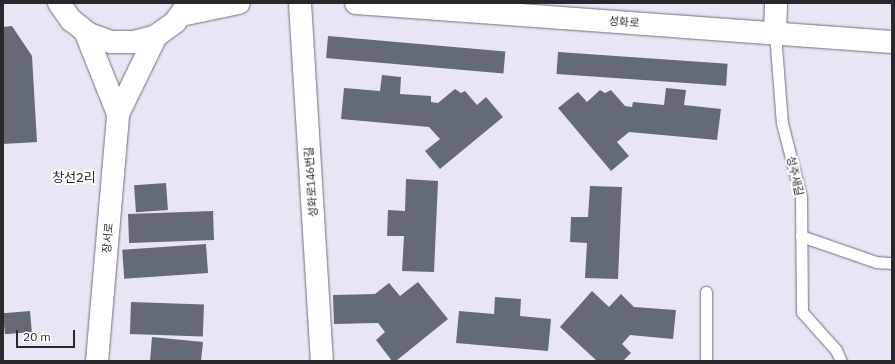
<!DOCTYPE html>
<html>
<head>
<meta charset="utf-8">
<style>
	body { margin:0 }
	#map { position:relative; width:895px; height:364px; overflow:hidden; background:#e8e5f5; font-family:"IBM Plex Sans","Noto Sans KR",sans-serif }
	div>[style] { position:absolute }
	.building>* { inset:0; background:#656a77; transform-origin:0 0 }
	.roads { filter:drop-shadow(0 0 1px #716e7c) drop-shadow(0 0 1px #716e7c) }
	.lane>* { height:11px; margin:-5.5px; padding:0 5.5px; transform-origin:5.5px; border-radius:5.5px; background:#fff }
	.street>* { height:22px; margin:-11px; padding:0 11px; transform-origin:11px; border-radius:11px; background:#fff }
	.secondary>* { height:22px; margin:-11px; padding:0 11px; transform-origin:11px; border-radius:11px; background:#fff }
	span { translate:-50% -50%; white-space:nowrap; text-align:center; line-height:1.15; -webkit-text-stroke:4px #fff; paint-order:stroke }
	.street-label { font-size:11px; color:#29282d }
	.quarter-label { font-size:13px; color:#29282d }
	.frame { position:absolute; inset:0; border:4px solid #29282d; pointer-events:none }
	.scale { position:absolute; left:16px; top:330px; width:59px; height:18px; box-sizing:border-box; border:2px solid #29282d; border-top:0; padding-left:5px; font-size:12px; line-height:14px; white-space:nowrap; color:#29282d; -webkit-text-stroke:3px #fff; paint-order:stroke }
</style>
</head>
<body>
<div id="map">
	<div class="building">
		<div style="clip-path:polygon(12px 26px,32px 56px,37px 142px,3px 144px,3px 27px)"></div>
		<div style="left:328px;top:36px;width:178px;height:22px;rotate:5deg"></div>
		<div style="left:558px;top:52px;width:170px;height:22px;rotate:4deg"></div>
		<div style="clip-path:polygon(382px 75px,401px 77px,400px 94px,431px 96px,431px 102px,438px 103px,455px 89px,461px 93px,465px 91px,477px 105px,486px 97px,503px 117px,440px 169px,425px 151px,440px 139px,429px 127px,341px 119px,344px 88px,380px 91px)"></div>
		<div style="clip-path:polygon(666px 88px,686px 90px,684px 105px,721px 109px,717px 140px,629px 132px,617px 142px,629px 156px,611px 171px,558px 108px,578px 92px,587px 102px,600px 90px,605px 93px,611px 90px,625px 106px,632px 107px,633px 102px,664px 105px)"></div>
		<div style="clip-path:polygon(406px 179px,438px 181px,434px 272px,402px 271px,404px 236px,387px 236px,388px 210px,405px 211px)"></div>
		<div style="left:166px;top:183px;width:27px;height:32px;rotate:86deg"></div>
		<div style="clip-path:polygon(590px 186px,622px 187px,618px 279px,585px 278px,587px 243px,570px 242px,571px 217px,588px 217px)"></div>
		<div style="left:213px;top:211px;width:29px;height:85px;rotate:88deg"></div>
		<div style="left:206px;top:244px;width:29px;height:84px;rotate:86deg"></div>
		<div style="clip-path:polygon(418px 282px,448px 319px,396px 361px,392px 361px,376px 340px,385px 332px,378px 323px,334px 324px,333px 295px,375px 294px,389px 283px,400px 296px)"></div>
		<div style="clip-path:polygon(592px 291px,609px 307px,621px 294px,634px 307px,676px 310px,673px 339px,630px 335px,622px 344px,631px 353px,623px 361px,597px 361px,560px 327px)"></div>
		<div style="clip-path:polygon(495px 297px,521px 299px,520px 316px,551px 319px,548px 351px,456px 343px,459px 311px,494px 314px)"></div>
		<div style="left:131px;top:302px;width:73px;height:32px;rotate:2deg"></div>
		<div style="left:30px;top:311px;width:21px;height:27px;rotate:85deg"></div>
		<div style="clip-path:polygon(152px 337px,203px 342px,201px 361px,150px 361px)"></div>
	</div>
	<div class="roads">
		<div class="lane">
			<div style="left:775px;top:33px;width:90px;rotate:85.6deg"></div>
			<div style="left:782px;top:123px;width:76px;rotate:75.6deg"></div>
			<div style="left:801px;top:197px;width:115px;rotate:89.5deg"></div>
			<div style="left:802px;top:312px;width:51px;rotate:48.2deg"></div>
			<div style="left:836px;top:350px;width:12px;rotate:66deg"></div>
			<div style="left:801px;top:236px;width:79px;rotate:19.1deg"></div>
			<div style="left:876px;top:262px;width:16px;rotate:4deg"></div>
			<div style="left:706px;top:292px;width:69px;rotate:90deg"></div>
		</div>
		<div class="street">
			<div style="left:300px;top:3px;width:359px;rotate:86.5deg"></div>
			<div style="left:775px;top:33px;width:30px;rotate:-88deg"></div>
		</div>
		<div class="secondary">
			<div style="left:59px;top:3px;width:21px;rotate:55deg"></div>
			<div style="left:71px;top:20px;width:23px;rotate:38deg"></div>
			<div style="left:89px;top:34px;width:23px;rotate:20deg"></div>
			<div style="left:111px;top:42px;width:23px"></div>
			<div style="left:134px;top:42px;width:23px;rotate:-15deg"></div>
			<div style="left:156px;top:36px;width:24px;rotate:-36deg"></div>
			<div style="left:175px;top:22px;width:24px;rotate:-54deg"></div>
			<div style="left:356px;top:3px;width:537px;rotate:4.16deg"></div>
			<div style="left:181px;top:15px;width:59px;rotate:-11.7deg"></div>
			<div style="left:85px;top:31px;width:89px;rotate:68.3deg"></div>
			<div style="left:118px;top:114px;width:87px;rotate:-64deg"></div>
			<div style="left:97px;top:361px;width:248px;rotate:-85.1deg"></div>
		</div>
	</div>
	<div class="street-label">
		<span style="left:624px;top:22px;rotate:4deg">성화로</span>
		<span style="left:795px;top:176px;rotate:77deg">성주새길</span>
		<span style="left:311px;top:182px;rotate:-94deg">성화로146번길</span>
		<span style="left:108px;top:238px;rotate:-85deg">장서로</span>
	</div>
	<div class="quarter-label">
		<span style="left:74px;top:178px">창선2리</span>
	</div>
	<div class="frame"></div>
	<div class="scale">20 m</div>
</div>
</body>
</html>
